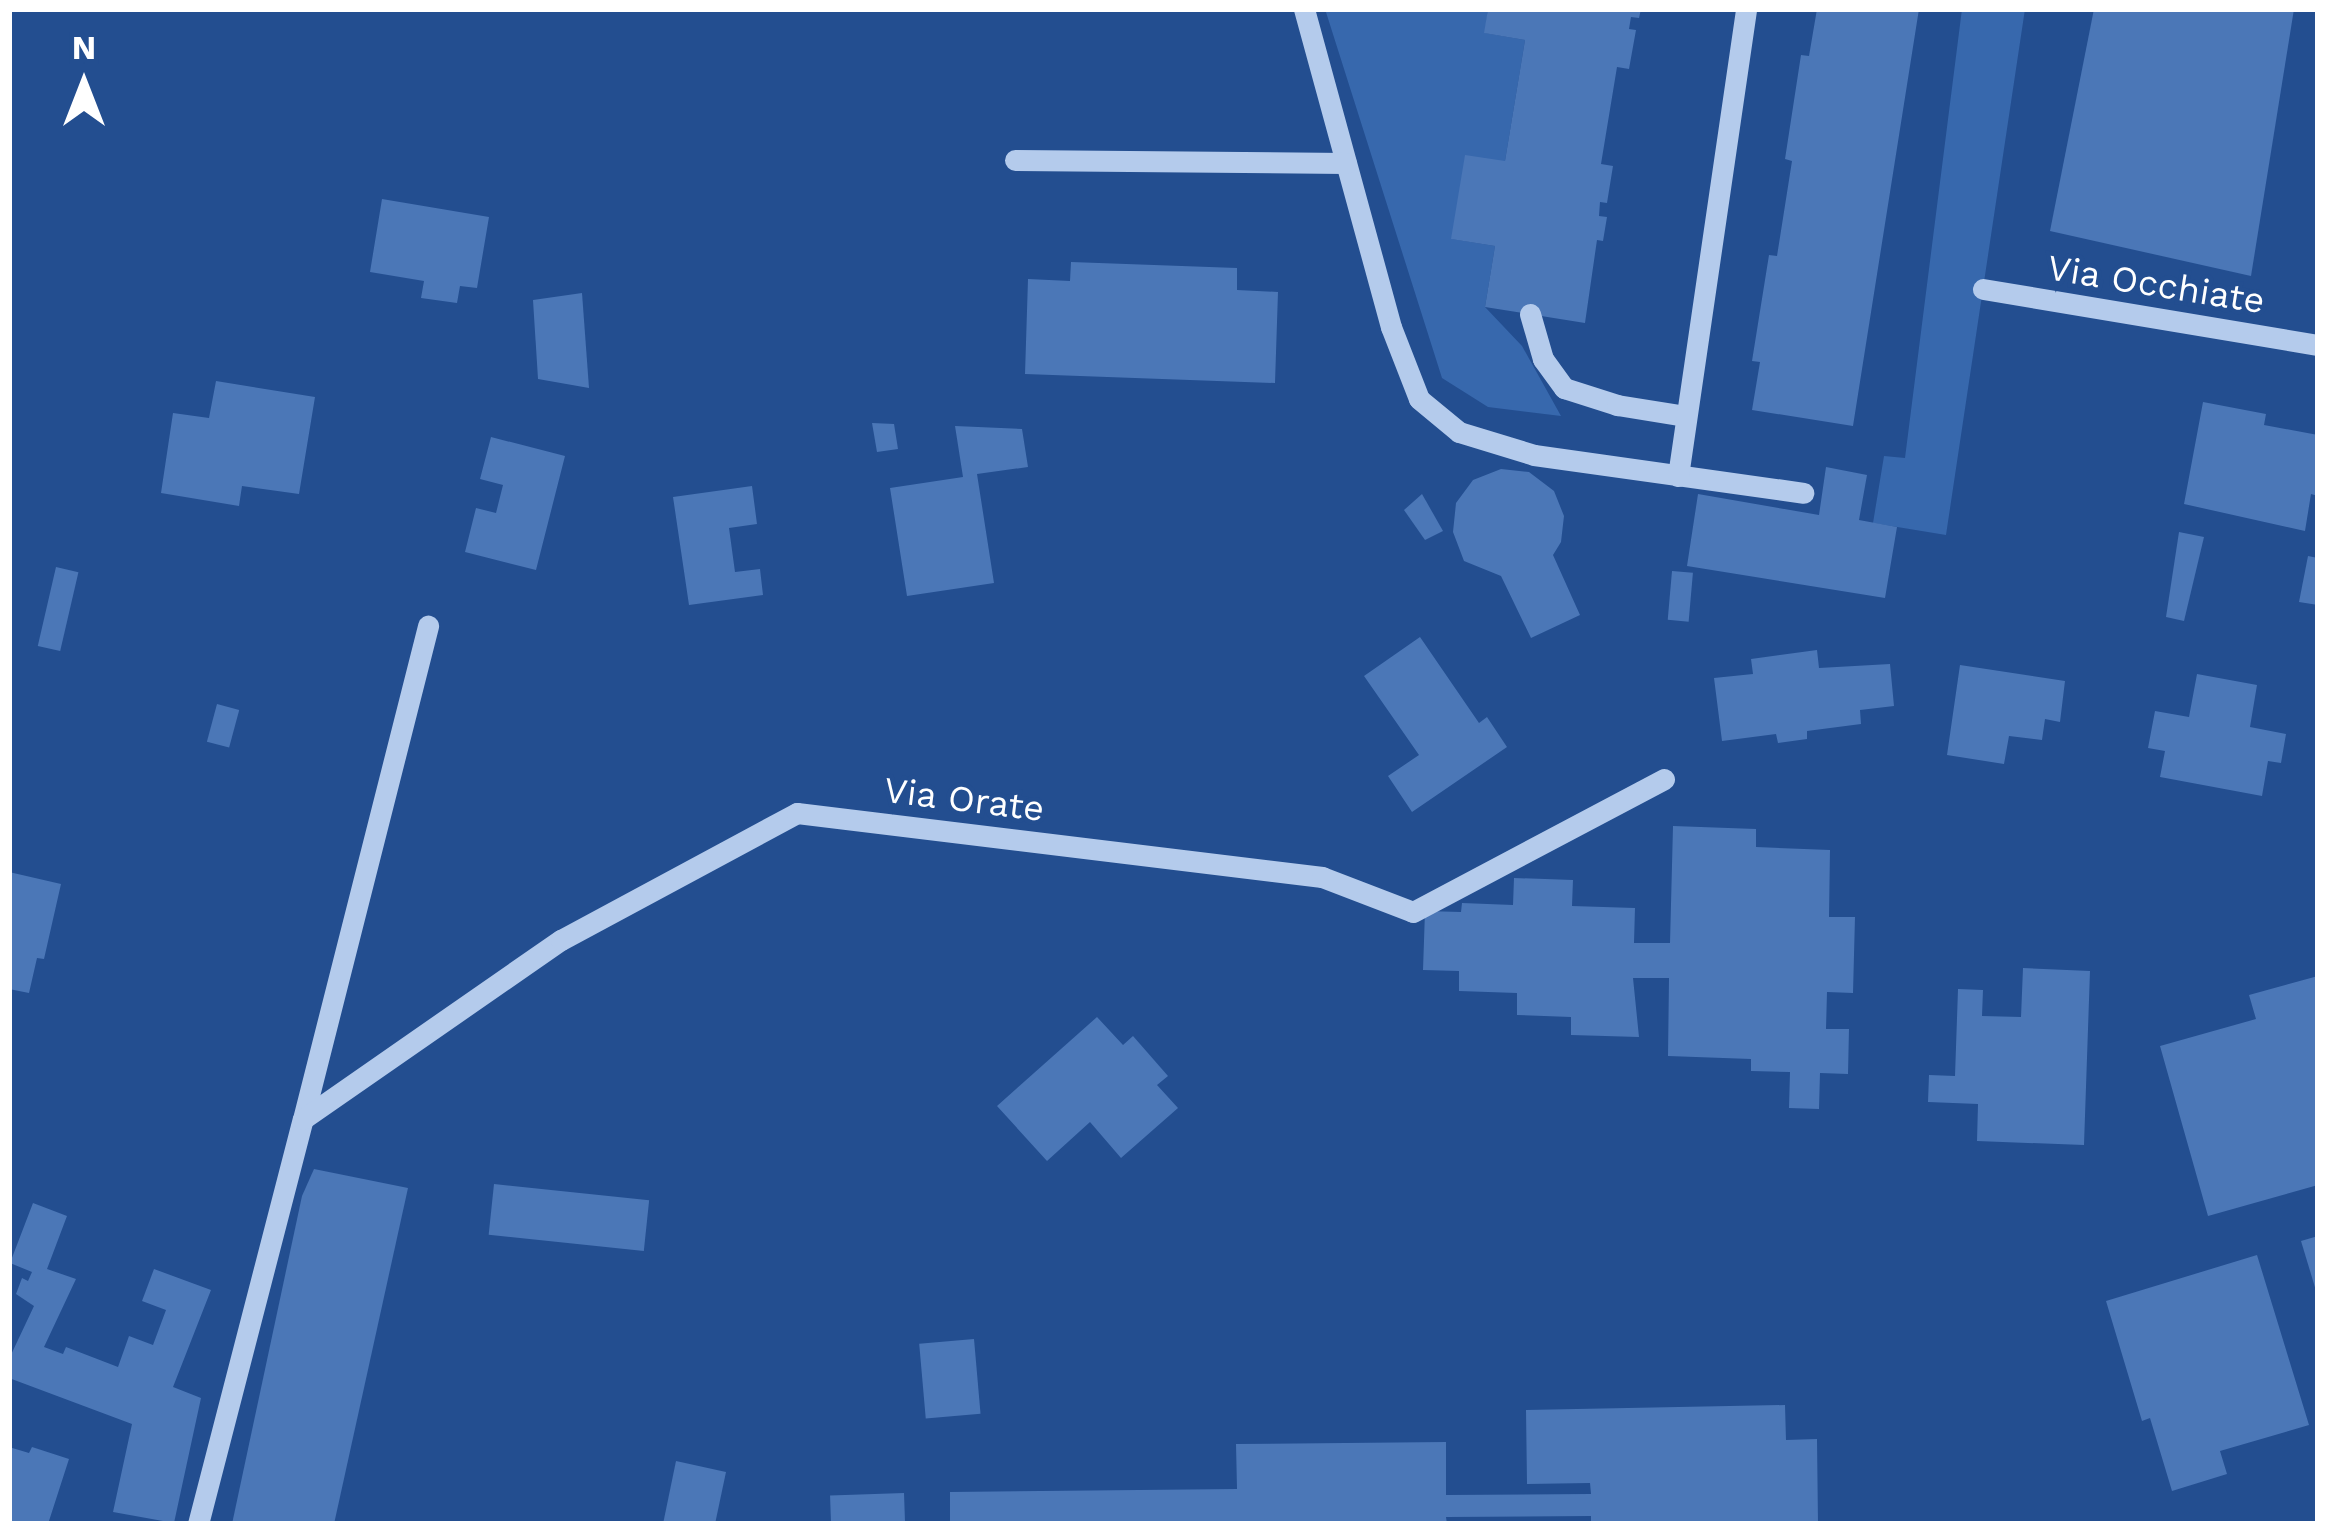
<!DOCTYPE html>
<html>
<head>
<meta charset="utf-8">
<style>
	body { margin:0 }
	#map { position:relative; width:2327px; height:1533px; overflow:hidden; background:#234e90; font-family:"Work Sans",sans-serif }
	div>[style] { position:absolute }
	.green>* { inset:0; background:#3768ad }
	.building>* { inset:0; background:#4b77b7; transform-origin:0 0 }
	.minor>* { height:21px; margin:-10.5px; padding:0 10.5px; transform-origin:10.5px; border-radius:10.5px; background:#b4cbec }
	span { translate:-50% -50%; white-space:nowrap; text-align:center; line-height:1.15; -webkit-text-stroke:9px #234e90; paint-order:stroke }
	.street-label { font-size:36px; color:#fff }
	.frame { position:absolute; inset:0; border:12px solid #fff; pointer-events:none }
	.north { position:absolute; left:24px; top:24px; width:120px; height:120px; -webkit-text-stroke:9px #234e90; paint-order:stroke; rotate:0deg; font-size:33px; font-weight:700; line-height:48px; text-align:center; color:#fff }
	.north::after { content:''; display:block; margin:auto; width:42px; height:54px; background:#fff; clip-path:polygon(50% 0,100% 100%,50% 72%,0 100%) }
</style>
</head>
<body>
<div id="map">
	<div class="green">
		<div style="clip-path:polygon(1325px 9px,1488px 9px,1485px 33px,1525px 40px,1505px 161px,1452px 239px,1495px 246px,1485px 307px,1522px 346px,1561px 416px,1488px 407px,1442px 378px)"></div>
		<div style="clip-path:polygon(1962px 9px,2025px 9px,1946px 535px,1873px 523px,1884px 456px,1905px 458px)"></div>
	</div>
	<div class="building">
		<div style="clip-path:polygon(1488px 9px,1641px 9px,1639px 18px,1631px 17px,1629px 29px,1636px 30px,1629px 69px,1617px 67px,1601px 164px,1613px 166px,1607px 203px,1600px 202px,1599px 216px,1607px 217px,1603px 241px,1597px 240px,1585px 323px,1485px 307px,1495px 246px,1451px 239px,1465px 155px,1505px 161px,1525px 40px,1484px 33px)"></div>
		<div style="clip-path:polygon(1817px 9px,1919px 9px,1853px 426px,1752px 410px,1760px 362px,1752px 361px,1769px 255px,1777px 256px,1792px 161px,1785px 159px,1801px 55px,1809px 56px)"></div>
		<div style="clip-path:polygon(2094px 9px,2294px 9px,2251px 276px,2050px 231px)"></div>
		<div style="clip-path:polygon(382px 199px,489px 217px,477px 288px,460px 286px,457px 303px,421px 298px,424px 281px,370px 272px)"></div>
		<div style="clip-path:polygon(1071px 262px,1237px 268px,1237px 290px,1278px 292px,1275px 383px,1025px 374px,1028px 279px,1070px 281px)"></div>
		<div style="clip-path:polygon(582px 293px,589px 388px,538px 379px,533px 300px)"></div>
		<div style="clip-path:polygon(216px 381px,315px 397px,299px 494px,242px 486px,239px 506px,161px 493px,173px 413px,209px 418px)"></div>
		<div style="clip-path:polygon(2203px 402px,2266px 414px,2264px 425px,2318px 435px,2318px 496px,2311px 494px,2305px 531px,2184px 504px)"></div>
		<div style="clip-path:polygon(872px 423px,894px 424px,898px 449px,877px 452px)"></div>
		<div style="clip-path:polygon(955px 426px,1022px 429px,1028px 467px,977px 474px,994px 583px,907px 596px,890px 488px,963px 477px)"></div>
		<div style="clip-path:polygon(491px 437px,565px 456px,536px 570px,465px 552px,476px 508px,496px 513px,503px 485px,480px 479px)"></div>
		<div style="clip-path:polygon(1826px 467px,1867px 475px,1859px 520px,1897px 527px,1885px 598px,1687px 566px,1698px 494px,1819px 515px)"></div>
		<div style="clip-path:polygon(1501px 469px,1529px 472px,1554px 491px,1564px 516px,1561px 542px,1553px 555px,1580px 615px,1531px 638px,1501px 576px,1464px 561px,1453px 532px,1456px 503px,1473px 480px)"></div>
		<div style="clip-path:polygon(752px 486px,757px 524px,729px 528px,735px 572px,760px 569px,763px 595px,689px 605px,673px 497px)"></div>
		<div style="clip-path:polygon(1422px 494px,1443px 531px,1425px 540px,1404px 510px)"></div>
		<div style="clip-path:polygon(2179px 532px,2204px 537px,2184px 621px,2166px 617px)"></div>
		<div style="clip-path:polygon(2308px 556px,2318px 558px,2318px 605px,2299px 602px)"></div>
		<div style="left:56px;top:567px;width:23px;height:81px;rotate:13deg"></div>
		<div style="left:1672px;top:571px;width:21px;height:49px;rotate:5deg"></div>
		<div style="clip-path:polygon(1420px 637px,1479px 723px,1487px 717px,1507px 747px,1412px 812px,1388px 776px,1419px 755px,1364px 676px)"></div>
		<div style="clip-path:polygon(1817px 650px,1819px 668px,1890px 664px,1894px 706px,1860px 710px,1861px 724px,1807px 731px,1807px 739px,1778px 743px,1776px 734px,1722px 741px,1714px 678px,1753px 674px,1751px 659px)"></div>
		<div style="clip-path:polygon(1960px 665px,2065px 681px,2060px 722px,2045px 719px,2042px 740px,2009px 736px,2004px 764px,1947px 755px)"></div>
		<div style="clip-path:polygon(2197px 674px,2257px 685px,2250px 727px,2286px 734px,2281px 763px,2268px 761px,2262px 796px,2160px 777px,2165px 751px,2148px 748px,2155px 711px,2189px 717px)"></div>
		<div style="left:217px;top:704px;width:23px;height:39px;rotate:15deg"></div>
		<div style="clip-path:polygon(1673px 826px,1756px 829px,1756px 847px,1830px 850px,1829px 917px,1855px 917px,1853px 993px,1827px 992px,1826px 1029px,1849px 1029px,1848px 1074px,1820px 1073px,1819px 1109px,1789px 1108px,1790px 1072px,1751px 1071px,1751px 1059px,1668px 1056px,1669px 978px,1633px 978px,1639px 1037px,1571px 1035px,1571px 1017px,1517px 1015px,1517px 993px,1459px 991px,1459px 971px,1423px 970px,1425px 911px,1461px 912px,1462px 903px,1513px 905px,1514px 878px,1573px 880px,1572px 906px,1635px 908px,1634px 943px,1670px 943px)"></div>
		<div style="clip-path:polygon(9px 872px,61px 884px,44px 959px,37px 958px,29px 993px,9px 989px)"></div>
		<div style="clip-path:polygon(2023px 968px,2090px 971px,2084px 1145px,1977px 1141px,1978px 1104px,1928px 1102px,1929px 1075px,1955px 1076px,1958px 989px,1983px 990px,1982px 1016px,2021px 1017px)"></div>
		<div style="clip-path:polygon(2318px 976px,2318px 1185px,2208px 1216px,2160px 1046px,2256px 1019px,2249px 995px)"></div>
		<div style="clip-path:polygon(1097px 1017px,1123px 1045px,1133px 1036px,1168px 1076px,1157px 1085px,1178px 1108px,1121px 1158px,1090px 1122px,1047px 1161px,997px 1106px)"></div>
		<div style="clip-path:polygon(314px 1169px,408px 1188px,334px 1524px,232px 1524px,302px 1196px)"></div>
		<div style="left:494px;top:1184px;width:156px;height:51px;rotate:6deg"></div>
		<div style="clip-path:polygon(33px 1203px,67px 1216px,47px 1269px,76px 1279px,44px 1347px,63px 1354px,66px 1347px,118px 1367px,129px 1336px,153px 1345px,166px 1310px,142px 1301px,154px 1269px,211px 1290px,173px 1387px,201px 1398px,174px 1523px,113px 1512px,132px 1424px,9px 1378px,9px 1359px,34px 1306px,16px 1294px,22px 1278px,28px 1281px,32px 1272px,10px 1263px)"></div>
		<div style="clip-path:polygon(2318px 1236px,2318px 1294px,2317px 1294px,2301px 1241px)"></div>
		<div style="clip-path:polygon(2257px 1255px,2309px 1425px,2220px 1451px,2227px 1474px,2172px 1491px,2150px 1418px,2142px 1421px,2106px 1301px)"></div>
		<div style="left:974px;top:1339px;width:75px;height:55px;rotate:85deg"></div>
		<div style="clip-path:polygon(1785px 1405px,1786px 1440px,1817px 1439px,1818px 1524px,1591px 1524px,1591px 1516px,1446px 1517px,1447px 1524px,950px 1524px,950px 1492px,1237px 1489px,1236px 1444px,1446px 1442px,1446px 1495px,1591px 1494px,1590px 1483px,1527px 1484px,1526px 1410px)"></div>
		<div style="clip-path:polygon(9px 1447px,29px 1453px,32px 1447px,69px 1459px,48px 1524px,9px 1524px)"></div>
		<div style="clip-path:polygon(676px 1461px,726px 1472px,715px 1524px,663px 1524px)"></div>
		<div style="left:904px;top:1493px;width:31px;height:74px;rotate:88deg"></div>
	</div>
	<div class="minor">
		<div style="left:1304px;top:9px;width:330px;rotate:74.7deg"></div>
		<div style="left:1391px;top:327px;width:77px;rotate:68.7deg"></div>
		<div style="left:1419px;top:399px;width:52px;rotate:39.5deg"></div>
		<div style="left:1459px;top:432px;width:78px;rotate:17deg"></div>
		<div style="left:1534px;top:455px;width:272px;rotate:8deg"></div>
		<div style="left:1015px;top:160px;width:331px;rotate:0.5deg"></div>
		<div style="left:1983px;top:289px;width:340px;rotate:9.5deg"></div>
		<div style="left:1530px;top:314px;width:47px;rotate:73.9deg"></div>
		<div style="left:1543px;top:359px;width:36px;rotate:54deg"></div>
		<div style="left:1564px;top:388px;width:56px;rotate:17.8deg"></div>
		<div style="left:1617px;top:405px;width:70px;rotate:9.1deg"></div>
		<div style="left:1678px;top:476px;width:472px;rotate:-81.7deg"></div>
		<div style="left:303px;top:1119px;width:509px;rotate:-75.77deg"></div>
		<div style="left:198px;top:1524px;width:418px;rotate:-75.5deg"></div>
		<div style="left:303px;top:1119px;width:314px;rotate:-34.8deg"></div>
		<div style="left:561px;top:940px;width:268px;rotate:-28.3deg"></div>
		<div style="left:797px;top:813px;width:529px;rotate:6.95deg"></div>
		<div style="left:1322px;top:877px;width:97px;rotate:21deg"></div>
		<div style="left:1413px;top:912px;width:284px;rotate:-27.9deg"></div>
	</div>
	<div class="street-label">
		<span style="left:2156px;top:285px;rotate:9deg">Via Occhiate</span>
		<span style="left:964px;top:800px;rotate:7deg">Via Orate</span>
	</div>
	<div class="frame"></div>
	<div class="north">N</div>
</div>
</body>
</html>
